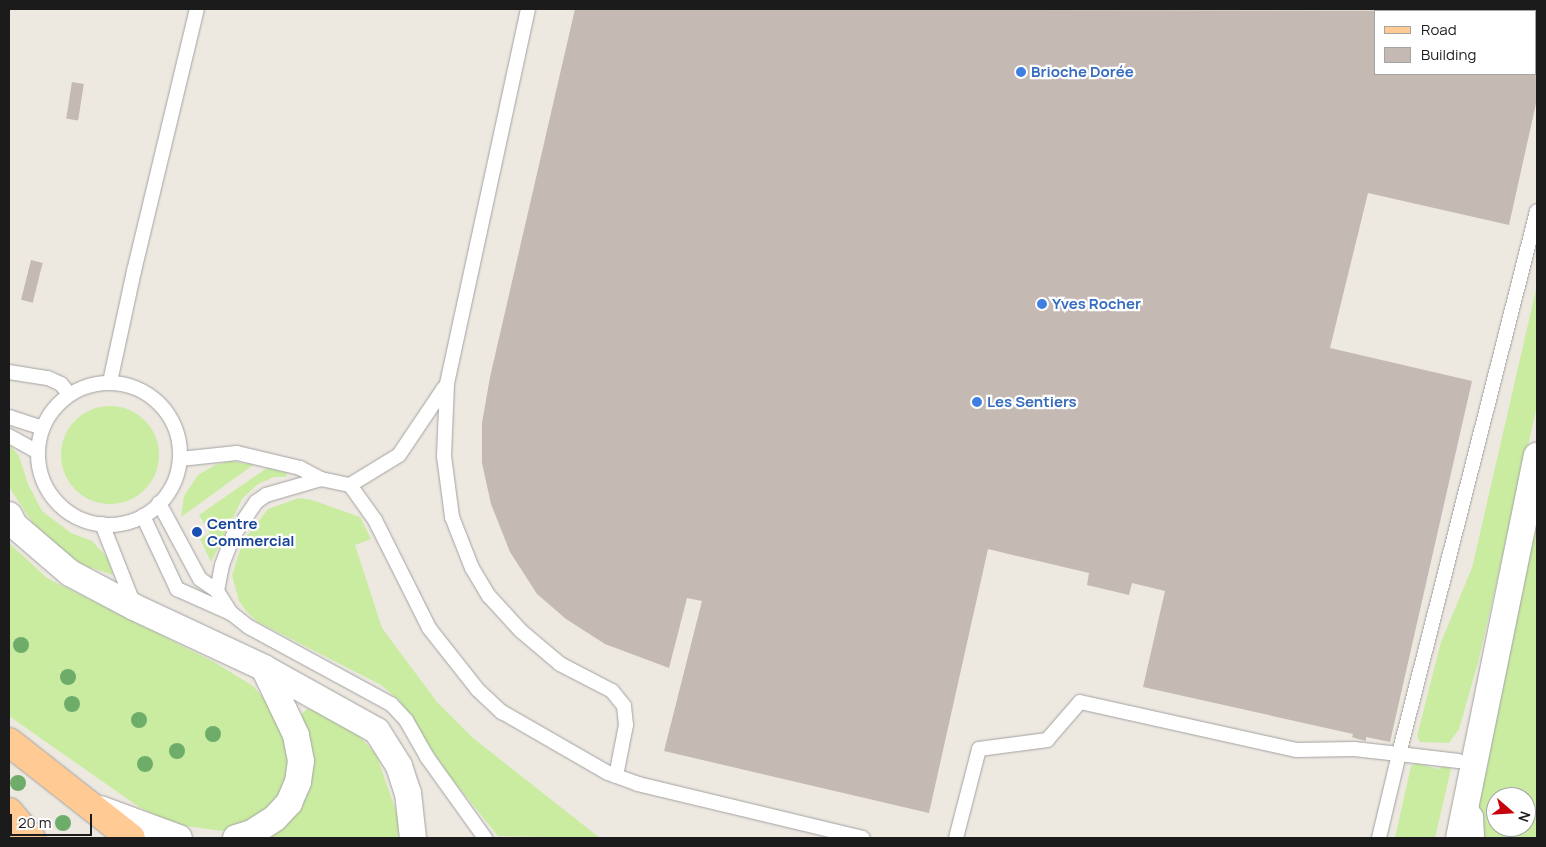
<!DOCTYPE html>
<html>
<head>
<meta charset="utf-8">
<style>
	body { margin:0 }
	#map { position:relative; width:1546px; height:847px; overflow:hidden; background:#ede8e0; font-family:Manrope,sans-serif }
	div>[style] { position:absolute }
	.grass>* { inset:0; background:#caeca1 }
	.round { border-radius:50% }
	.building>* { inset:0; background:#c5b9b3; transform-origin:0 0 }
	.roads { filter:drop-shadow(0 0 1px #a2a2a2) drop-shadow(0 0 1px #a2a2a2) }
	.service>* { height:14px; margin:-7px; padding:0 7px; transform-origin:7px; border-radius:7px; background:#fff }
	.service>.ring { margin:-7px; padding:0; box-sizing:content-box; background:none; border:14px solid #fff; border-radius:50% }
	.minor>* { height:26px; margin:-13px; padding:0 13px; transform-origin:13px; border-radius:13px; background:#fff }
	.primary>* { height:28px; margin:-14px; padding:0 14px; transform-origin:14px; border-radius:14px; background:#ffca93 }
	.trees>* { width:16px; height:16px; margin:-8px; border-radius:50%; background:#6dad69 }
	.dots>* { width:14px; height:14px; translate:-50% -50%; box-sizing:border-box; border:2px solid #fff; border-radius:50% }
	span { translate:-50% -50%; white-space:nowrap; text-align:center; line-height:1.15; -webkit-text-stroke:4.5px #fff; paint-order:stroke }
	.shop-label { font-size:15px; color:#366cbe; font-weight:700 }
	.left { translate:0 -50%; text-align:left }
	.transit-label { font-size:15px; color:#164399; font-weight:700 }
	.frame { position:absolute; inset:0; border:10px solid #1b1b1b; pointer-events:none }
	.legend { position:absolute; left:1374px; top:10px; width:162px; height:65px; box-sizing:border-box; background:#fff; border:1px solid #a4a4a4; margin:0; padding:6px 9px; list-style:none; font-size:15px; color:#1b1b1b }
	.legend li { display:flex; align-items:center; gap:10px; height:25px }
	.legend b { width:25px; border:1px solid #a4a4a4 }
	.north { position:absolute; left:1486px; top:787px; width:50px; height:50px; box-sizing:border-box; background:#fff; border:1px solid #a4a4a4; border-radius:50%; rotate:109deg; font-size:14px; font-weight:700; line-height:20px; text-align:center; color:#1b1b1b }
	.north::after { content:''; display:block; margin:auto; width:18px; height:22px; background:#c6000c; clip-path:polygon(50% 0,100% 100%,50% 72%,0 100%) }
	.scale { position:absolute; left:10px; top:814px; width:82px; height:22px; box-sizing:border-box; border:2px solid #1b1b1b; border-top:0; padding-left:6px; font-size:15px; line-height:18px; white-space:nowrap; color:#1b1b1b; -webkit-text-stroke:4px #fff; paint-order:stroke }
</style>
</head>
<body>
<div id="map">
	<div class="grass">
		<div style="clip-path:polygon(1537px 285px,1537px 406px,1478px 663px,1459px 729px,1449px 743px,1420px 742px,1417px 736px,1441px 642px,1472px 568px)"></div>
		<div class="round" style="left:61px;top:406px;width:98px;height:98px"></div>
		<div style="clip-path:polygon(9px 444px,19px 456px,28px 484px,42px 511px,71px 533px,92px 541px,107px 557px,113px 575px,77px 563px,32px 522px,9px 487px)"></div>
		<div style="clip-path:polygon(231px 461px,253px 465px,181px 517px,184px 496px,198px 475px,215px 465px)"></div>
		<div style="clip-path:polygon(267px 468px,287px 473px,286px 477px,274px 477px,258px 484px,242px 499px,211px 562px,200px 539px,210px 533px,199px 515px)"></div>
		<div style="clip-path:polygon(299px 498px,312px 500px,360px 517px,371px 539px,355px 545px,382px 628px,437px 702px,473px 738px,600px 838px,498px 836px,448px 774px,399px 700px,381px 685px,258px 622px,246px 611px,239px 601px,232px 575px,243px 541px,268px 509px)"></div>
		<div style="clip-path:polygon(evenodd,1537px 509px,1537px 838px,1463px 838px,1537px 509px,1496px 797px,1526px 797px,1526px 827px,1496px 827px,1496px 797px)"></div>
		<div style="clip-path:polygon(9px 543px,47px 578px,214px 662px,253px 686px,273px 709px,287px 742px,292px 767px,274px 806px,247px 824px,222px 831px,173px 824px,139px 807px,9px 716px)"></div>
		<div style="clip-path:polygon(307px 709px,318px 710px,356px 733px,376px 754px,400px 822px,397px 838px,269px 838px,279px 832px,304px 800px,312px 776px,312px 750px,301px 715px)"></div>
		<div style="clip-path:polygon(1416px 763px,1438px 769px,1446px 765px,1451px 769px,1435px 838px,1395px 838px,1411px 766px)"></div>
	</div>
	<div class="building">
		<div style="clip-path:polygon(575px 9px,1512px 11px,1375px 11px,1375px 74px,1535px 74px,1535px 16px,1537px 16px,1537px 99px,1509px 225px,1368px 193px,1330px 348px,1472px 381px,1390px 742px,1366px 737px,1366px 741px,1358px 739px,1352px 737px,1353px 734px,1143px 687px,1165px 591px,1132px 583px,1129px 595px,1087px 585px,1089px 573px,988px 549px,929px 813px,664px 751px,702px 601px,687px 598px,669px 668px,605px 644px,566px 619px,537px 594px,510px 552px,491px 504px,482px 463px,482px 423px,490px 377px)"></div>
		<div style="left:72px;top:82px;width:12px;height:37px;rotate:9deg"></div>
		<div style="left:31px;top:260px;width:12px;height:41px;rotate:14deg"></div>
	</div>
	<div class="roads">
		<div class="service">
			<div style="left:528px;top:9px;width:384px;rotate:102.2deg"></div>
			<div style="left:447px;top:384px;width:72px;rotate:92.4deg"></div>
			<div style="left:444px;top:456px;width:62px;rotate:82.5deg"></div>
			<div style="left:452px;top:517px;width:55px;rotate:68.6deg"></div>
			<div style="left:472px;top:568px;width:33px;rotate:59deg"></div>
			<div style="left:489px;top:596px;width:47px;rotate:47.6deg"></div>
			<div style="left:521px;top:631px;width:51px;rotate:40.2deg"></div>
			<div style="left:560px;top:664px;width:59px;rotate:27.4deg"></div>
			<div style="left:612px;top:691px;width:19px;rotate:51deg"></div>
			<div style="left:624px;top:706px;width:19px;rotate:84deg"></div>
			<div style="left:626px;top:725px;width:52px;rotate:101.1deg"></div>
			<div style="left:9px;top:372px;width:39px;rotate:9deg"></div>
			<div style="left:48px;top:378px;width:14px;rotate:25deg"></div>
			<div style="left:61px;top:384px;width:13px;rotate:51deg"></div>
			<div style="left:110px;top:382px;width:114px;rotate:-77.8deg"></div>
			<div style="left:134px;top:271px;width:269px;rotate:-76.5deg"></div>
			<div class="ring" style="left:38px;top:383px;width:128px;height:128px"></div>
			<div style="left:9px;top:417px;width:35px;rotate:18deg"></div>
			<div style="left:9px;top:436px;width:33px;rotate:29deg"></div>
			<div style="left:180px;top:459px;width:57px;rotate:-6deg"></div>
			<div style="left:237px;top:453px;width:65px;rotate:13.4deg"></div>
			<div style="left:300px;top:468px;width:24px;rotate:28deg"></div>
			<div style="left:321px;top:479px;width:30px;rotate:12deg"></div>
			<div style="left:350px;top:485px;width:57px;rotate:-31.5deg"></div>
			<div style="left:399px;top:455px;width:81px;rotate:-56.1deg"></div>
			<div style="left:350px;top:485px;width:43px;rotate:54.5deg"></div>
			<div style="left:375px;top:520px;width:121px;rotate:63.4deg"></div>
			<div style="left:429px;top:628px;width:79px;rotate:51.7deg"></div>
			<div style="left:478px;top:690px;width:33px;rotate:43deg"></div>
			<div style="left:502px;top:712px;width:122px;rotate:29.9deg"></div>
			<div style="left:608px;top:773px;width:32px;rotate:20deg"></div>
			<div style="left:638px;top:784px;width:231px;rotate:13.5deg"></div>
			<div style="left:159px;top:503px;width:86px;rotate:61.7deg"></div>
			<div style="left:200px;top:579px;width:21px;rotate:35deg"></div>
			<div style="left:217px;top:591px;width:26px;rotate:58deg"></div>
			<div style="left:231px;top:613px;width:23px;rotate:38deg"></div>
			<div style="left:249px;top:627px;width:162px;rotate:28.5deg"></div>
			<div style="left:391px;top:704px;width:22px;rotate:47deg"></div>
			<div style="left:406px;top:720px;width:43px;rotate:60.4deg"></div>
			<div style="left:427px;top:757px;width:100px;rotate:54.4deg"></div>
			<div style="left:143px;top:516px;width:81px;rotate:65deg"></div>
			<div style="left:177px;top:589px;width:59px;rotate:24deg"></div>
			<div style="left:102px;top:524px;width:87px;rotate:68.4deg"></div>
			<div style="left:217px;top:591px;width:26px;rotate:-79deg"></div>
			<div style="left:222px;top:565px;width:31px;rotate:-69deg"></div>
			<div style="left:233px;top:536px;width:41px;rotate:-55.9deg"></div>
			<div style="left:256px;top:502px;width:12px;rotate:-35deg"></div>
			<div style="left:266px;top:495px;width:57px;rotate:-16.2deg"></div>
			<div style="left:1468px;top:804px;width:14px;rotate:56deg"></div>
			<div style="left:1476px;top:816px;width:22px;rotate:87deg"></div>
			<div style="left:956px;top:838px;width:92px;rotate:-75.5deg"></div>
			<div style="left:979px;top:749px;width:69px;rotate:-7.5deg"></div>
			<div style="left:1047px;top:740px;width:50px;rotate:-49deg"></div>
			<div style="left:1080px;top:702px;width:222px;rotate:12.5deg"></div>
			<div style="left:1297px;top:750px;width:57px;rotate:-1deg"></div>
			<div style="left:1354px;top:749px;width:45px;rotate:6.3deg"></div>
			<div style="left:1399px;top:754px;width:560px;rotate:-75.74deg"></div>
			<div style="left:1379px;top:838px;width:86px;rotate:-76.6deg"></div>
			<div style="left:1399px;top:754px;width:60px;rotate:6.7deg"></div>
		</div>
		<div class="minor">
			<div style="left:9px;top:515px;width:11px;rotate:63deg"></div>
			<div style="left:14px;top:525px;width:74px;rotate:40.6deg"></div>
			<div style="left:70px;top:573px;width:72px;rotate:28deg"></div>
			<div style="left:134px;top:607px;width:144px;rotate:25.1deg"></div>
			<div style="left:264px;top:668px;width:129px;rotate:29.1deg"></div>
			<div style="left:377px;top:731px;width:41px;rotate:57.8deg"></div>
			<div style="left:399px;top:766px;width:28px;rotate:72deg"></div>
			<div style="left:408px;top:793px;width:45px;rotate:83.7deg"></div>
			<div style="left:100px;top:809px;width:84px;rotate:20.2deg"></div>
			<div style="left:236px;top:838px;width:17px;rotate:-17deg"></div>
			<div style="left:252px;top:833px;width:27px;rotate:-33deg"></div>
			<div style="left:275px;top:818px;width:21px;rotate:-47deg"></div>
			<div style="left:289px;top:803px;width:23px;rotate:-67deg"></div>
			<div style="left:298px;top:782px;width:21px;rotate:-82deg"></div>
			<div style="left:301px;top:761px;width:26px;rotate:-101deg"></div>
			<div style="left:296px;top:735px;width:74px;rotate:-115.5deg"></div>
			<div style="left:1459px;top:838px;width:390px;rotate:-78.5deg"></div>
		</div>
		<div class="primary">
			<div style="left:9px;top:742px;width:155px;rotate:38.2deg"></div>
			<div style="left:9px;top:812px;width:34px;rotate:50deg"></div>
		</div>
	</div>
	<div class="trees">
		<div style="left:21px;top:645px"></div>
		<div style="left:68px;top:677px"></div>
		<div style="left:72px;top:704px"></div>
		<div style="left:139px;top:720px"></div>
		<div style="left:213px;top:734px"></div>
		<div style="left:177px;top:751px"></div>
		<div style="left:145px;top:764px"></div>
		<div style="left:18px;top:783px"></div>
		<div style="left:63px;top:823px"></div>
	</div>
	<div class="dots">
		<div style="left:1021px;top:72px;background:#3f7fe0"></div>
		<div style="left:1042px;top:304px;background:#3f7fe0"></div>
		<div style="left:977px;top:402px;background:#3f7fe0"></div>
		<div style="left:197px;top:532px;background:#1a4fb4"></div>
	</div>
	<div class="shop-label">
		<span class="left" style="left:1031px;top:72px">Brioche Dorée</span>
		<span class="left" style="left:1052px;top:304px">Yves Rocher</span>
		<span class="left" style="left:987px;top:402px">Les Sentiers</span>
	</div>
	<div class="transit-label">
		<span class="left" style="left:207px;top:532px">Centre<br>Commercial</span>
	</div>
	<div class="frame"></div>
	<ul class="legend">
	<li><b style="height:6px;background:#ffca93"></b>Road</li>
	<li><b style="height:14px;background:#c5b9b3"></b>Building</li>
	</ul>
	<div class="north">N</div>
	<div class="scale">20 m</div>
</div>
</body>
</html>
